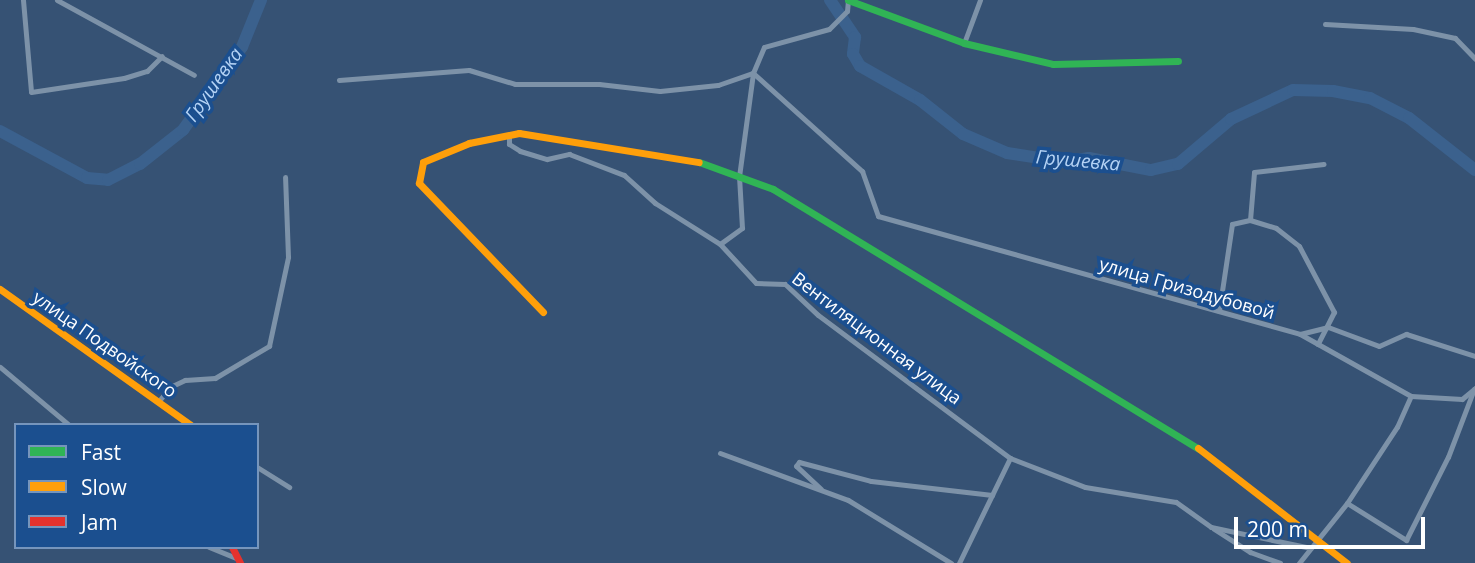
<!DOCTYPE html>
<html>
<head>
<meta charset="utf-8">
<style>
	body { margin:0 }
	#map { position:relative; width:1475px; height:563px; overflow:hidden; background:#365274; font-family:"Open Sans",sans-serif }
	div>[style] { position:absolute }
	.river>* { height:12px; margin:-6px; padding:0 6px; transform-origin:6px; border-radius:6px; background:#3b618d }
	.street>* { height:5px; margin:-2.5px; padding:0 2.5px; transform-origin:2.5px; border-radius:2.5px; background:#7d92a8 }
	.fast>* { height:7px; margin:-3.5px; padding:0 3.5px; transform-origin:3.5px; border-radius:3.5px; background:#30b455 }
	.slow>* { height:7px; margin:-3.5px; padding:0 3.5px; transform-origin:3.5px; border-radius:3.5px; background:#ff9f0a }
	.jam>* { height:7px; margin:-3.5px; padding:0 3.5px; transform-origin:3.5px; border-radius:3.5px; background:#e5322d }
	span { translate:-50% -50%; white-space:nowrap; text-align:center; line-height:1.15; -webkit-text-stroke:7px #1b4f8f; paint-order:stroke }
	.street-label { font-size:18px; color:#fff }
	.water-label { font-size:19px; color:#b5d3f5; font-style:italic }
	.legend { position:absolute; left:14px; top:423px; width:245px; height:126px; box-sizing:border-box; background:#1b4f8f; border:2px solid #7695bc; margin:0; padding:9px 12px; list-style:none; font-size:21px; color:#fff }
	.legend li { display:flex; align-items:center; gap:14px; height:35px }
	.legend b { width:35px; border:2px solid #7695bc }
	.scale { position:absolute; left:1234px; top:517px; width:191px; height:32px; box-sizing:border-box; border:4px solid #fff; border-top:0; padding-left:9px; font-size:21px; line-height:24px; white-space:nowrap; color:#fff; -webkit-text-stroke:5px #1b4f8f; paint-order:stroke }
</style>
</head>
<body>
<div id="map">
	<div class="river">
		<div style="left:830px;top:0;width:45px;rotate:56deg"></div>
		<div style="left:855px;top:37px;width:17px;rotate:97deg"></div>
		<div style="left:853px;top:54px;width:14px;rotate:60deg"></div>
		<div style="left:860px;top:66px;width:69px;rotate:29.5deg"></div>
		<div style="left:920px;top:100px;width:55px;rotate:38.3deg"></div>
		<div style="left:963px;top:134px;width:48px;rotate:23.4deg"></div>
		<div style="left:1007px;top:153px;width:60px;rotate:8.7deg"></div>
		<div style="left:1066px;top:162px;width:23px;rotate:-10deg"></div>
		<div style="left:1089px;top:158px;width:63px;rotate:11deg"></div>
		<div style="left:1151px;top:170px;width:28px;rotate:-13deg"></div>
		<div style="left:1178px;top:164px;width:70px;rotate:-40.3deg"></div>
		<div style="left:1231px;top:119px;width:68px;rotate:-25.1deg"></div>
		<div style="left:1293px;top:90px;width:40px;rotate:1.4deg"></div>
		<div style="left:1333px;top:91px;width:38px;rotate:11deg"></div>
		<div style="left:1370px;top:98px;width:44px;rotate:27.1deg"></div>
		<div style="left:1409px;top:118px;width:84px;rotate:38.2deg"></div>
		<div style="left:0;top:131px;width:99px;rotate:28.4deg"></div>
		<div style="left:87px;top:178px;width:21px;rotate:5deg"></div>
		<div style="left:108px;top:180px;width:36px;rotate:-27deg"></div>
		<div style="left:140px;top:164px;width:55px;rotate:-38.3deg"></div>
		<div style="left:183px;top:130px;width:102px;rotate:-54.6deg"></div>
		<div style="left:242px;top:47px;width:51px;rotate:-68deg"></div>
	</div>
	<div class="street">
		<div style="left:23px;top:0;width:92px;rotate:85deg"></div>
		<div style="left:31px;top:92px;width:94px;rotate:-8.6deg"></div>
		<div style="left:124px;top:78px;width:24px;rotate:-17deg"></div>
		<div style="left:147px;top:71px;width:21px;rotate:-45deg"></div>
		<div style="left:57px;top:0;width:156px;rotate:28.7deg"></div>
		<div style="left:848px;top:0;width:11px;rotate:95deg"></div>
		<div style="left:847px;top:11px;width:25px;rotate:135deg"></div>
		<div style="left:829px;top:29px;width:67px;rotate:164.5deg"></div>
		<div style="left:764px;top:47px;width:28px;rotate:113deg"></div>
		<div style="left:753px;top:73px;width:147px;rotate:42deg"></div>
		<div style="left:862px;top:171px;width:48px;rotate:70.4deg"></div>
		<div style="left:878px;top:216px;width:438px;rotate:15.6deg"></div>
		<div style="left:1300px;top:334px;width:127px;rotate:29.2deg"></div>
		<div style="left:1411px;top:396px;width:51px;rotate:3.4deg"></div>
		<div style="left:1462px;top:399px;width:17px;rotate:-40deg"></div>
		<div style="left:1325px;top:24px;width:88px;rotate:3.3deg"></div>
		<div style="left:1413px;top:29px;width:43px;rotate:12.1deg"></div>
		<div style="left:1455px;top:38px;width:29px;rotate:46deg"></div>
		<div style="left:964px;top:43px;width:46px;rotate:-69.6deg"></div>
		<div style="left:339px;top:80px;width:130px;rotate:-4.4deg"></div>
		<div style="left:469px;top:70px;width:48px;rotate:16.9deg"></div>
		<div style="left:515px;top:84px;width:84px"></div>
		<div style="left:599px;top:84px;width:61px;rotate:6.5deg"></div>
		<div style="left:660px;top:91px;width:58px;rotate:-5.9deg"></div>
		<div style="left:718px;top:85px;width:37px;rotate:-19deg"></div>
		<div style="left:753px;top:73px;width:104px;rotate:97.7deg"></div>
		<div style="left:739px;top:176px;width:52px;rotate:86.7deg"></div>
		<div style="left:742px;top:228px;width:27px;rotate:144deg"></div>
		<div style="left:509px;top:135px;width:9px;rotate:90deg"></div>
		<div style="left:509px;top:144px;width:13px;rotate:32deg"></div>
		<div style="left:520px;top:151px;width:28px;rotate:17deg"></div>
		<div style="left:547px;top:159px;width:23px;rotate:-13deg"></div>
		<div style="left:569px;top:154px;width:59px;rotate:20.9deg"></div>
		<div style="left:624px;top:175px;width:42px;rotate:42.1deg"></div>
		<div style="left:655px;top:203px;width:77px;rotate:32.2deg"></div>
		<div style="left:720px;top:244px;width:53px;rotate:47.3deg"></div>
		<div style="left:756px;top:283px;width:29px;rotate:2deg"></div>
		<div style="left:785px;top:284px;width:45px;rotate:43.2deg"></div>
		<div style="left:818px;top:315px;width:239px;rotate:36.7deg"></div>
		<div style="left:1010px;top:458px;width:80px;rotate:21.1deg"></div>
		<div style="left:1085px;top:487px;width:92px;rotate:9.4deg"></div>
		<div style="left:1176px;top:502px;width:43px;rotate:35.5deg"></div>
		<div style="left:1211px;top:527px;width:102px;rotate:11.9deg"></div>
		<div style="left:1250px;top:220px;width:48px;rotate:-85.2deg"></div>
		<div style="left:1254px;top:172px;width:70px;rotate:-6.5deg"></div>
		<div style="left:1219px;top:311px;width:88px;rotate:-81.5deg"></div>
		<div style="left:1232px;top:224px;width:18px;rotate:-13deg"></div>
		<div style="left:1250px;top:220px;width:27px;rotate:17deg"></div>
		<div style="left:1276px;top:228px;width:29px;rotate:38deg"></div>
		<div style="left:1299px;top:246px;width:75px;rotate:62.1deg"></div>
		<div style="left:1334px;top:312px;width:36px;rotate:117deg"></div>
		<div style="left:1300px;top:334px;width:29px;rotate:-14deg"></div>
		<div style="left:1328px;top:327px;width:54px;rotate:20.4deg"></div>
		<div style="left:1379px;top:346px;width:30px;rotate:-24deg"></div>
		<div style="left:1406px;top:334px;width:72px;rotate:17.7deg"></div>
		<div style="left:0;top:367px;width:90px;rotate:40deg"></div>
		<div style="left:158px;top:402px;width:19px;rotate:-51deg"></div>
		<div style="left:170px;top:387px;width:17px;rotate:-25deg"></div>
		<div style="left:185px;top:380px;width:30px;rotate:-4deg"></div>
		<div style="left:215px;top:378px;width:63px;rotate:-30.7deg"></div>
		<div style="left:269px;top:346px;width:91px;rotate:-77.9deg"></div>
		<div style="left:288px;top:257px;width:80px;rotate:-92.1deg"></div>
		<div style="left:720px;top:453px;width:136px;rotate:20.2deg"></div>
		<div style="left:848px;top:500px;width:121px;rotate:31.5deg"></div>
		<div style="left:257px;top:467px;width:38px;rotate:32deg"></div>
		<div style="left:821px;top:489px;width:34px;rotate:-137deg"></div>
		<div style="left:796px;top:466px;width:5px;rotate:-53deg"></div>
		<div style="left:799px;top:462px;width:74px;rotate:14.8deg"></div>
		<div style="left:871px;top:481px;width:122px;rotate:6.6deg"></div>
		<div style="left:1347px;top:503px;width:70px;rotate:32.1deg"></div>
		<div style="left:1406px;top:540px;width:93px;rotate:-63.2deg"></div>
		<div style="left:1448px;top:457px;width:73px;rotate:-69.1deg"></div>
		<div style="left:1214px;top:529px;width:43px;rotate:32.6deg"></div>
		<div style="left:1250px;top:552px;width:32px;rotate:20deg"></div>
		<div style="left:209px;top:547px;width:29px;rotate:22deg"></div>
		<div style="left:959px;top:563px;width:117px;rotate:-64.1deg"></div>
		<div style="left:1299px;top:563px;width:77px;rotate:-51.3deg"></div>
		<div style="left:1347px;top:503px;width:91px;rotate:-56.7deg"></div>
		<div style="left:1397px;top:427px;width:34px;rotate:-66deg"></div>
	</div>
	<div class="fast">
		<div style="left:848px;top:0;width:124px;rotate:20.3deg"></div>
		<div style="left:964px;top:43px;width:91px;rotate:13.3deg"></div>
		<div style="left:1053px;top:64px;width:125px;rotate:-1.4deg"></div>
		<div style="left:699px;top:162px;width:79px;rotate:20deg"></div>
		<div style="left:773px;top:189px;width:498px;rotate:31.4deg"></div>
	</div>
	<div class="slow">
		<div style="left:0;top:289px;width:234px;rotate:35.5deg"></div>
		<div style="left:543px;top:312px;width:179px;rotate:-133.9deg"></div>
		<div style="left:419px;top:183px;width:21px;rotate:-79deg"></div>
		<div style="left:423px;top:162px;width:50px;rotate:-22.4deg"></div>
		<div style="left:469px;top:143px;width:51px;rotate:-11.3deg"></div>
		<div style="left:519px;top:133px;width:182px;rotate:9.2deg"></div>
		<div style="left:1198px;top:448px;width:188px;rotate:37.7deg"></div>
	</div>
	<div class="jam">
		<div style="left:232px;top:547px;width:18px;rotate:63deg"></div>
	</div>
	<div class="street-label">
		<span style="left:1187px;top:288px;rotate:16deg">улица Гризодубовой</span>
		<span style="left:877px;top:338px;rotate:37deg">Вентиляционная улица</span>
		<span style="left:105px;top:344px;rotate:35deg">улица Подвойского</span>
	</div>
	<div class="water-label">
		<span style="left:214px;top:85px;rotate:-55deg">Грушевка</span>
		<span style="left:1078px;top:161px;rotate:5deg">Грушевка</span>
	</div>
	<ul class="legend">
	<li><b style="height:9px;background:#30b455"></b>Fast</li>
	<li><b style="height:9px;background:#ff9f0a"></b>Slow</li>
	<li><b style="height:9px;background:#e5322d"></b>Jam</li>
	</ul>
	<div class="scale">200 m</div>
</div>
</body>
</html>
